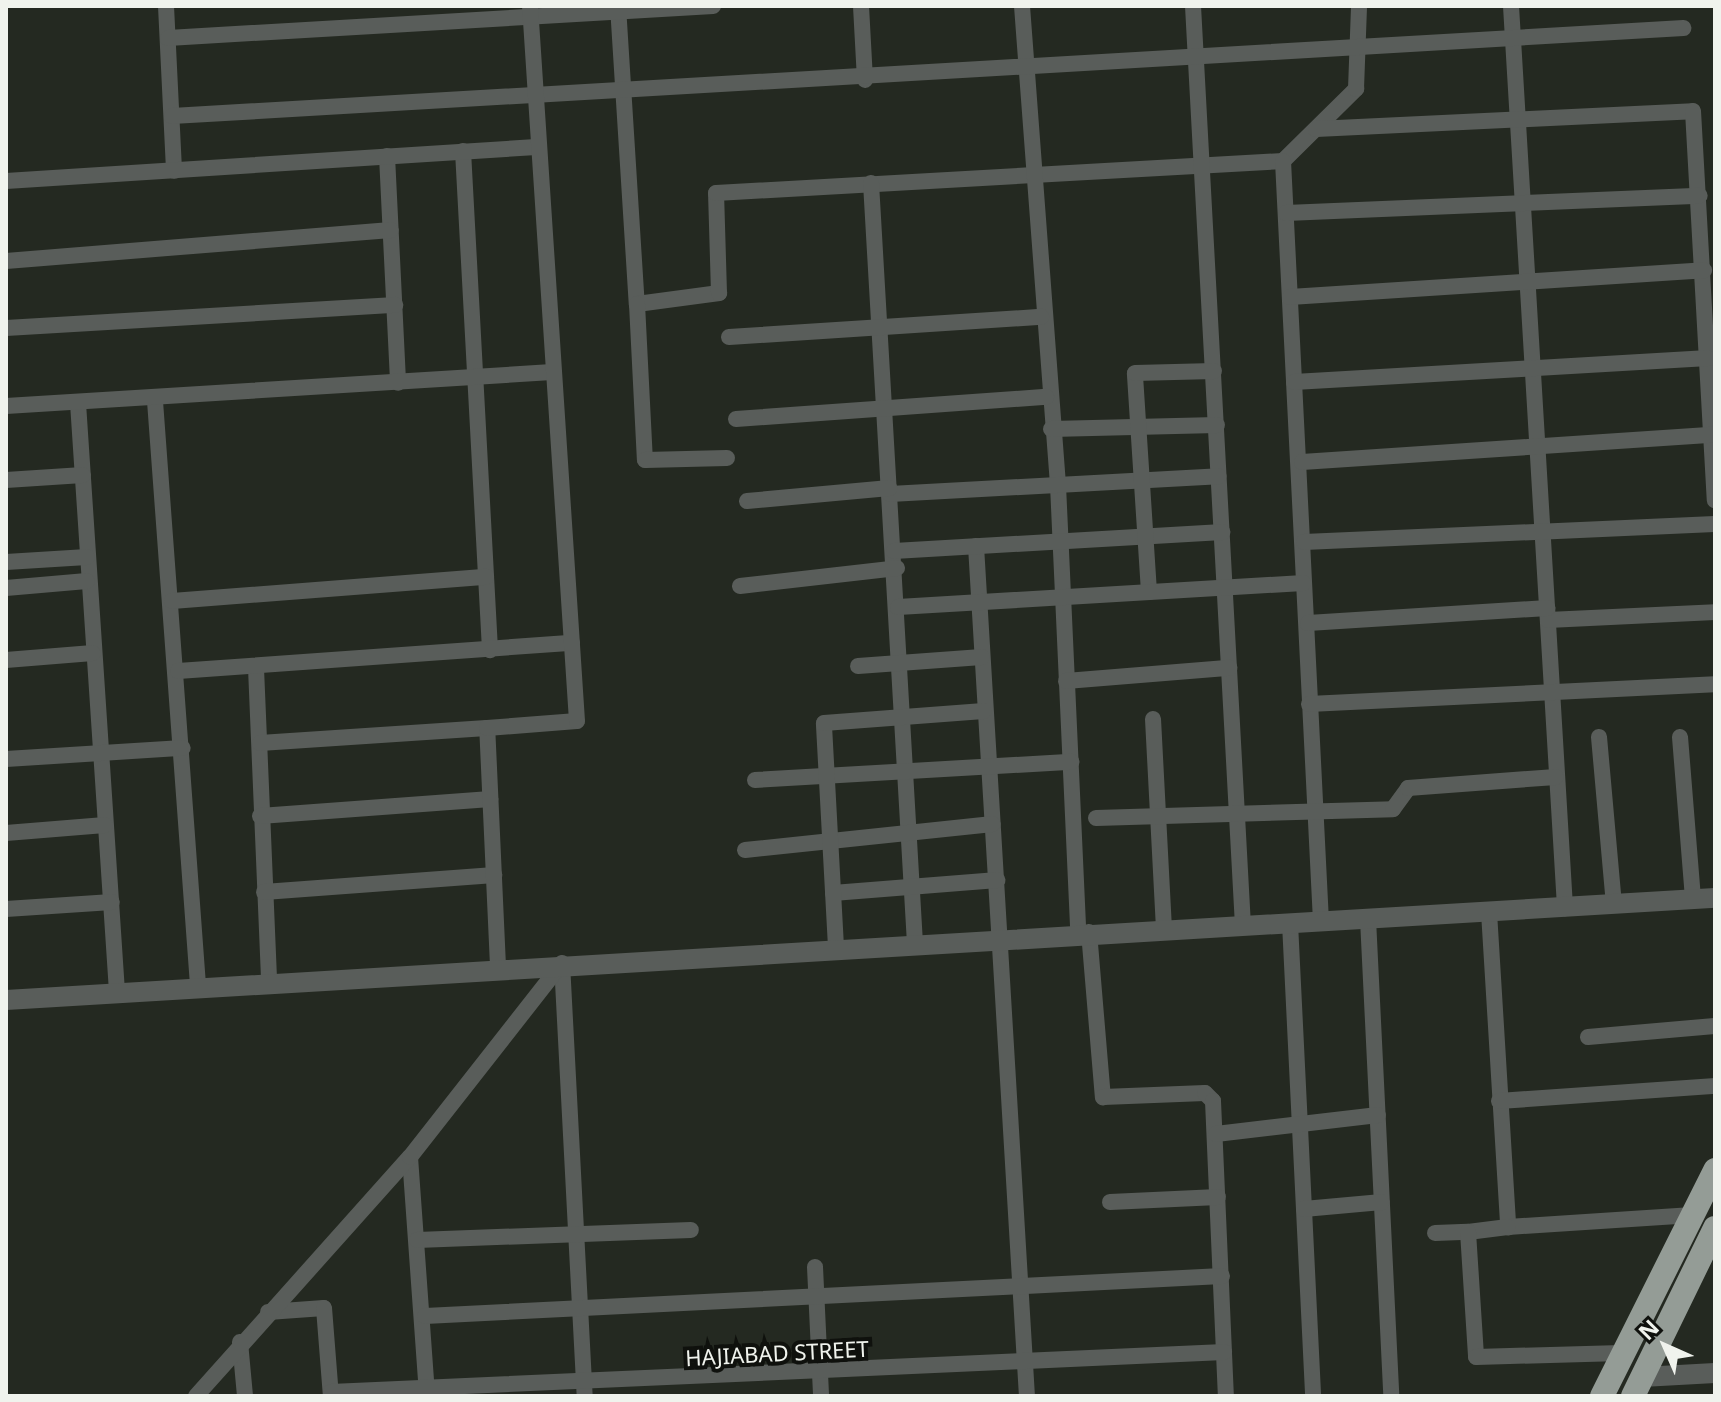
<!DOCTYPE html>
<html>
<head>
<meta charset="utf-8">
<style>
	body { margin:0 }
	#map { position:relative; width:1721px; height:1402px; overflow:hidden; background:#242921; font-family:"Noto Sans",sans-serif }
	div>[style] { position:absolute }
	.minor>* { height:16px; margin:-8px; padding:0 8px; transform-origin:8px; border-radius:8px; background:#595d5a }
	.tertiary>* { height:20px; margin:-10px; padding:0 10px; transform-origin:10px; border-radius:10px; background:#595d5a }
	.trunk>* { height:24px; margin:-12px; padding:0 12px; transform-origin:12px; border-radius:12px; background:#949c96 }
	span { translate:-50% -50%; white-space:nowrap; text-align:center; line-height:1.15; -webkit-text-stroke:8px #0f110d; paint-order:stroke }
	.street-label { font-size:22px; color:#f0f3ed }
	.frame { position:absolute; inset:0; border:8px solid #f0f3ed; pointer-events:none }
	.north { position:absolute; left:1625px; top:1306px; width:80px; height:80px; -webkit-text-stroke:6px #0f110d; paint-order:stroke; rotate:315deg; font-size:22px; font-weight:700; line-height:32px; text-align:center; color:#f0f3ed }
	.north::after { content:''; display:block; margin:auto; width:28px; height:36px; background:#f0f3ed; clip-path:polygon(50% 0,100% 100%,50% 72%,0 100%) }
</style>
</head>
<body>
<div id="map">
	<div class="minor">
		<div style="left:166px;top:6px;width:165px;rotate:87.2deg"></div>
		<div style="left:618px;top:6px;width:299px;rotate:86.4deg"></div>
		<div style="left:637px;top:304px;width:83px;rotate:-7.6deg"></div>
		<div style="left:719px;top:293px;width:100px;rotate:-91.7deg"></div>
		<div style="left:716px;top:193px;width:568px;rotate:-3.23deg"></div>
		<div style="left:1283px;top:161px;width:103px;rotate:-44.6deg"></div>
		<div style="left:1356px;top:89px;width:83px;rotate:-87.9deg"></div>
		<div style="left:861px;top:6px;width:74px;rotate:86.9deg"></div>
		<div style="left:1022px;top:6px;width:480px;rotate:85.7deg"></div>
		<div style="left:1058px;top:485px;width:448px;rotate:87.4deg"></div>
		<div style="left:1193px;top:6px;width:920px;rotate:86.89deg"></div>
		<div style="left:1511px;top:6px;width:904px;rotate:86.57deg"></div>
		<div style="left:168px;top:38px;width:546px;rotate:-3.36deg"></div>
		<div style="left:172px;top:116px;width:1514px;rotate:-3.33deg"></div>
		<div style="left:1316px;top:129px;width:377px;rotate:-2.7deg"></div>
		<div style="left:1693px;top:111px;width:390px;rotate:86.8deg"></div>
		<div style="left:463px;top:151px;width:500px;rotate:86.9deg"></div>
		<div style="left:387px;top:156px;width:227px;rotate:87.2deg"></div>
		<div style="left:1283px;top:161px;width:761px;rotate:87.14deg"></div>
		<div style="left:6px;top:181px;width:531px;rotate:-3.67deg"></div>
		<div style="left:871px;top:183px;width:762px;rotate:86.69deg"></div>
		<div style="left:1286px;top:213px;width:414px;rotate:-2.4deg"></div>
		<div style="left:6px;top:261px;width:386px;rotate:-4.6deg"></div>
		<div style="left:1290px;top:297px;width:415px;rotate:-3.7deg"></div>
		<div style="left:637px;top:304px;width:156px;rotate:87.1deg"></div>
		<div style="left:645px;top:460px;width:82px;rotate:-1.4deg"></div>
		<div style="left:6px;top:328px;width:390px;rotate:-3.4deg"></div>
		<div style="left:729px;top:337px;width:313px;rotate:-3.7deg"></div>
		<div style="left:1294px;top:382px;width:415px;rotate:-3.3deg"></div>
		<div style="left:155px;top:401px;width:586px;rotate:85.79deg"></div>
		<div style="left:78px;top:403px;width:590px;rotate:86.21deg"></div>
		<div style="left:6px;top:406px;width:547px;rotate:-3.56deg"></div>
		<div style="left:736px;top:419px;width:311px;rotate:-4.1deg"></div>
		<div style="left:1051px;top:429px;width:166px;rotate:-1.4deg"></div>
		<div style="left:1302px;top:462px;width:411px;rotate:-3.8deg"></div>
		<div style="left:6px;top:480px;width:77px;rotate:-3.7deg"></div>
		<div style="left:890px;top:494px;width:329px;rotate:-3.1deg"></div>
		<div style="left:747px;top:501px;width:143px;rotate:-5.2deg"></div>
		<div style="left:1304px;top:542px;width:411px;rotate:-2.5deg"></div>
		<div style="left:976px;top:546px;width:852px;rotate:86.57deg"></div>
		<div style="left:894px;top:551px;width:329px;rotate:-3.3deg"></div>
		<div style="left:6px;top:562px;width:81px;rotate:-3.5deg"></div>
		<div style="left:740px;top:586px;width:158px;rotate:-6.5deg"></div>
		<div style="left:6px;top:588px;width:81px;rotate:-4.9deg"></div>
		<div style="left:1149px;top:592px;width:219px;rotate:-93.7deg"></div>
		<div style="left:1135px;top:373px;width:79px;rotate:-1.5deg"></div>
		<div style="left:172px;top:601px;width:315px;rotate:-4.4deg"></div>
		<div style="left:898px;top:607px;width:406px;rotate:-3.4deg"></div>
		<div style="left:1548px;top:620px;width:167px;rotate:-2.7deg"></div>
		<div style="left:1308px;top:623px;width:240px;rotate:-3.6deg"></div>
		<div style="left:6px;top:660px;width:87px;rotate:-4.6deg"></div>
		<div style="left:858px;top:666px;width:124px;rotate:-4.2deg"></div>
		<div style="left:256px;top:668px;width:314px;rotate:87.6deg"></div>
		<div style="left:178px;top:671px;width:395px;rotate:-4.1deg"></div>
		<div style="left:1066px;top:681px;width:164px;rotate:-4.6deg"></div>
		<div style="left:1309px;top:704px;width:406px;rotate:-2.8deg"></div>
		<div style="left:1153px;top:719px;width:210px;rotate:87deg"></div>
		<div style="left:1599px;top:737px;width:168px;rotate:84.9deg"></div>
		<div style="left:1680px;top:737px;width:162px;rotate:85.4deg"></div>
		<div style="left:260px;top:743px;width:227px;rotate:-3.8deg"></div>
		<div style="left:6px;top:759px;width:177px;rotate:-3.6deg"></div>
		<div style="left:755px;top:780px;width:317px;rotate:-3.3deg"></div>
		<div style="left:260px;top:816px;width:231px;rotate:-4.2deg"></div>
		<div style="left:1096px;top:818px;width:297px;rotate:-1.7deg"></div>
		<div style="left:1393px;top:809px;width:26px;rotate:-54deg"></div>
		<div style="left:1408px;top:788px;width:148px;rotate:-4.3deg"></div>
		<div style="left:6px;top:833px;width:99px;rotate:-4.6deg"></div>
		<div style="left:745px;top:850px;width:249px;rotate:-6deg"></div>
		<div style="left:264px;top:892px;width:231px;rotate:-4.2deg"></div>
		<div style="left:833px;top:893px;width:165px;rotate:-4.5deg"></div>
		<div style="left:6px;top:909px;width:106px;rotate:-3.8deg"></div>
		<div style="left:1489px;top:912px;width:316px;rotate:86.5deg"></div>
		<div style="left:1508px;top:1227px;width:185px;rotate:-3.7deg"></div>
		<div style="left:1368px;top:919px;width:478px;rotate:87.2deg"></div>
		<div style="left:1290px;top:923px;width:474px;rotate:87.2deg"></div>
		<div style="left:1089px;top:932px;width:166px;rotate:85.2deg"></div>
		<div style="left:1103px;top:1097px;width:102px;rotate:-2.2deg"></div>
		<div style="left:1205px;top:1093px;width:11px;rotate:45deg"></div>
		<div style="left:1213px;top:1101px;width:295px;rotate:87.5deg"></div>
		<div style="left:836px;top:947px;width:224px;rotate:-93.1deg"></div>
		<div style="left:824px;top:723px;width:160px;rotate:-4.3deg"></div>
		<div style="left:562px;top:963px;width:434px;rotate:87deg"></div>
		<div style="left:498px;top:966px;width:238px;rotate:-92.6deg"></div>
		<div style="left:487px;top:728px;width:90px;rotate:-4.4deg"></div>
		<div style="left:577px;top:721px;width:717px;rotate:-93.76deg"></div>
		<div style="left:1588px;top:1037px;width:127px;rotate:-5deg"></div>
		<div style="left:1499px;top:1101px;width:217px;rotate:-4deg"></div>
		<div style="left:1216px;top:1134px;width:163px;rotate:-6.7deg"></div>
		<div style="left:410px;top:1157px;width:240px;rotate:85.9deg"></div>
		<div style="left:1110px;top:1202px;width:108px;rotate:-2.7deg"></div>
		<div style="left:1304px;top:1209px;width:78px;rotate:-5.1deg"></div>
		<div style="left:1468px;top:1232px;width:40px;rotate:-7.1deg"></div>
		<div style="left:1435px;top:1233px;width:33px;rotate:-2deg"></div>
		<div style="left:1468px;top:1232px;width:125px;rotate:86.3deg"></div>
		<div style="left:1476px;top:1357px;width:145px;rotate:-1.6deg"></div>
		<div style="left:417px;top:1240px;width:274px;rotate:-2.1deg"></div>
		<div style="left:815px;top:1267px;width:129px;rotate:87.3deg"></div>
		<div style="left:268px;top:1312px;width:56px;rotate:-4.1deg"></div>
		<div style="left:324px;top:1308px;width:88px;rotate:85.5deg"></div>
		<div style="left:425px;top:1316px;width:798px;rotate:-2.87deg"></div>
		<div style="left:240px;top:1342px;width:54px;rotate:84.7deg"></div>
		<div style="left:331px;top:1392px;width:894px;rotate:-2.56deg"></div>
		<div style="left:196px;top:1396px;width:321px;rotate:-48.2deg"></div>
		<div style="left:410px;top:1157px;width:246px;rotate:-51.9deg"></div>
	</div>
	<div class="tertiary">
		<div style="left:6px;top:1000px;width:1712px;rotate:-3.42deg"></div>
		<div style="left:1642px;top:1377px;width:73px;rotate:-3.1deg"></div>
	</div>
	<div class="trunk">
		<div style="left:1602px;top:1396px;width:253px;rotate:-63.4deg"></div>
		<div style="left:1633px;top:1396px;width:187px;rotate:-64deg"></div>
	</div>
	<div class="street-label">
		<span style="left:777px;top:1353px;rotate:-3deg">HAJIABAD STREET</span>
	</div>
	<div class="frame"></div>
	<div class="north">N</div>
</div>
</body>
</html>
